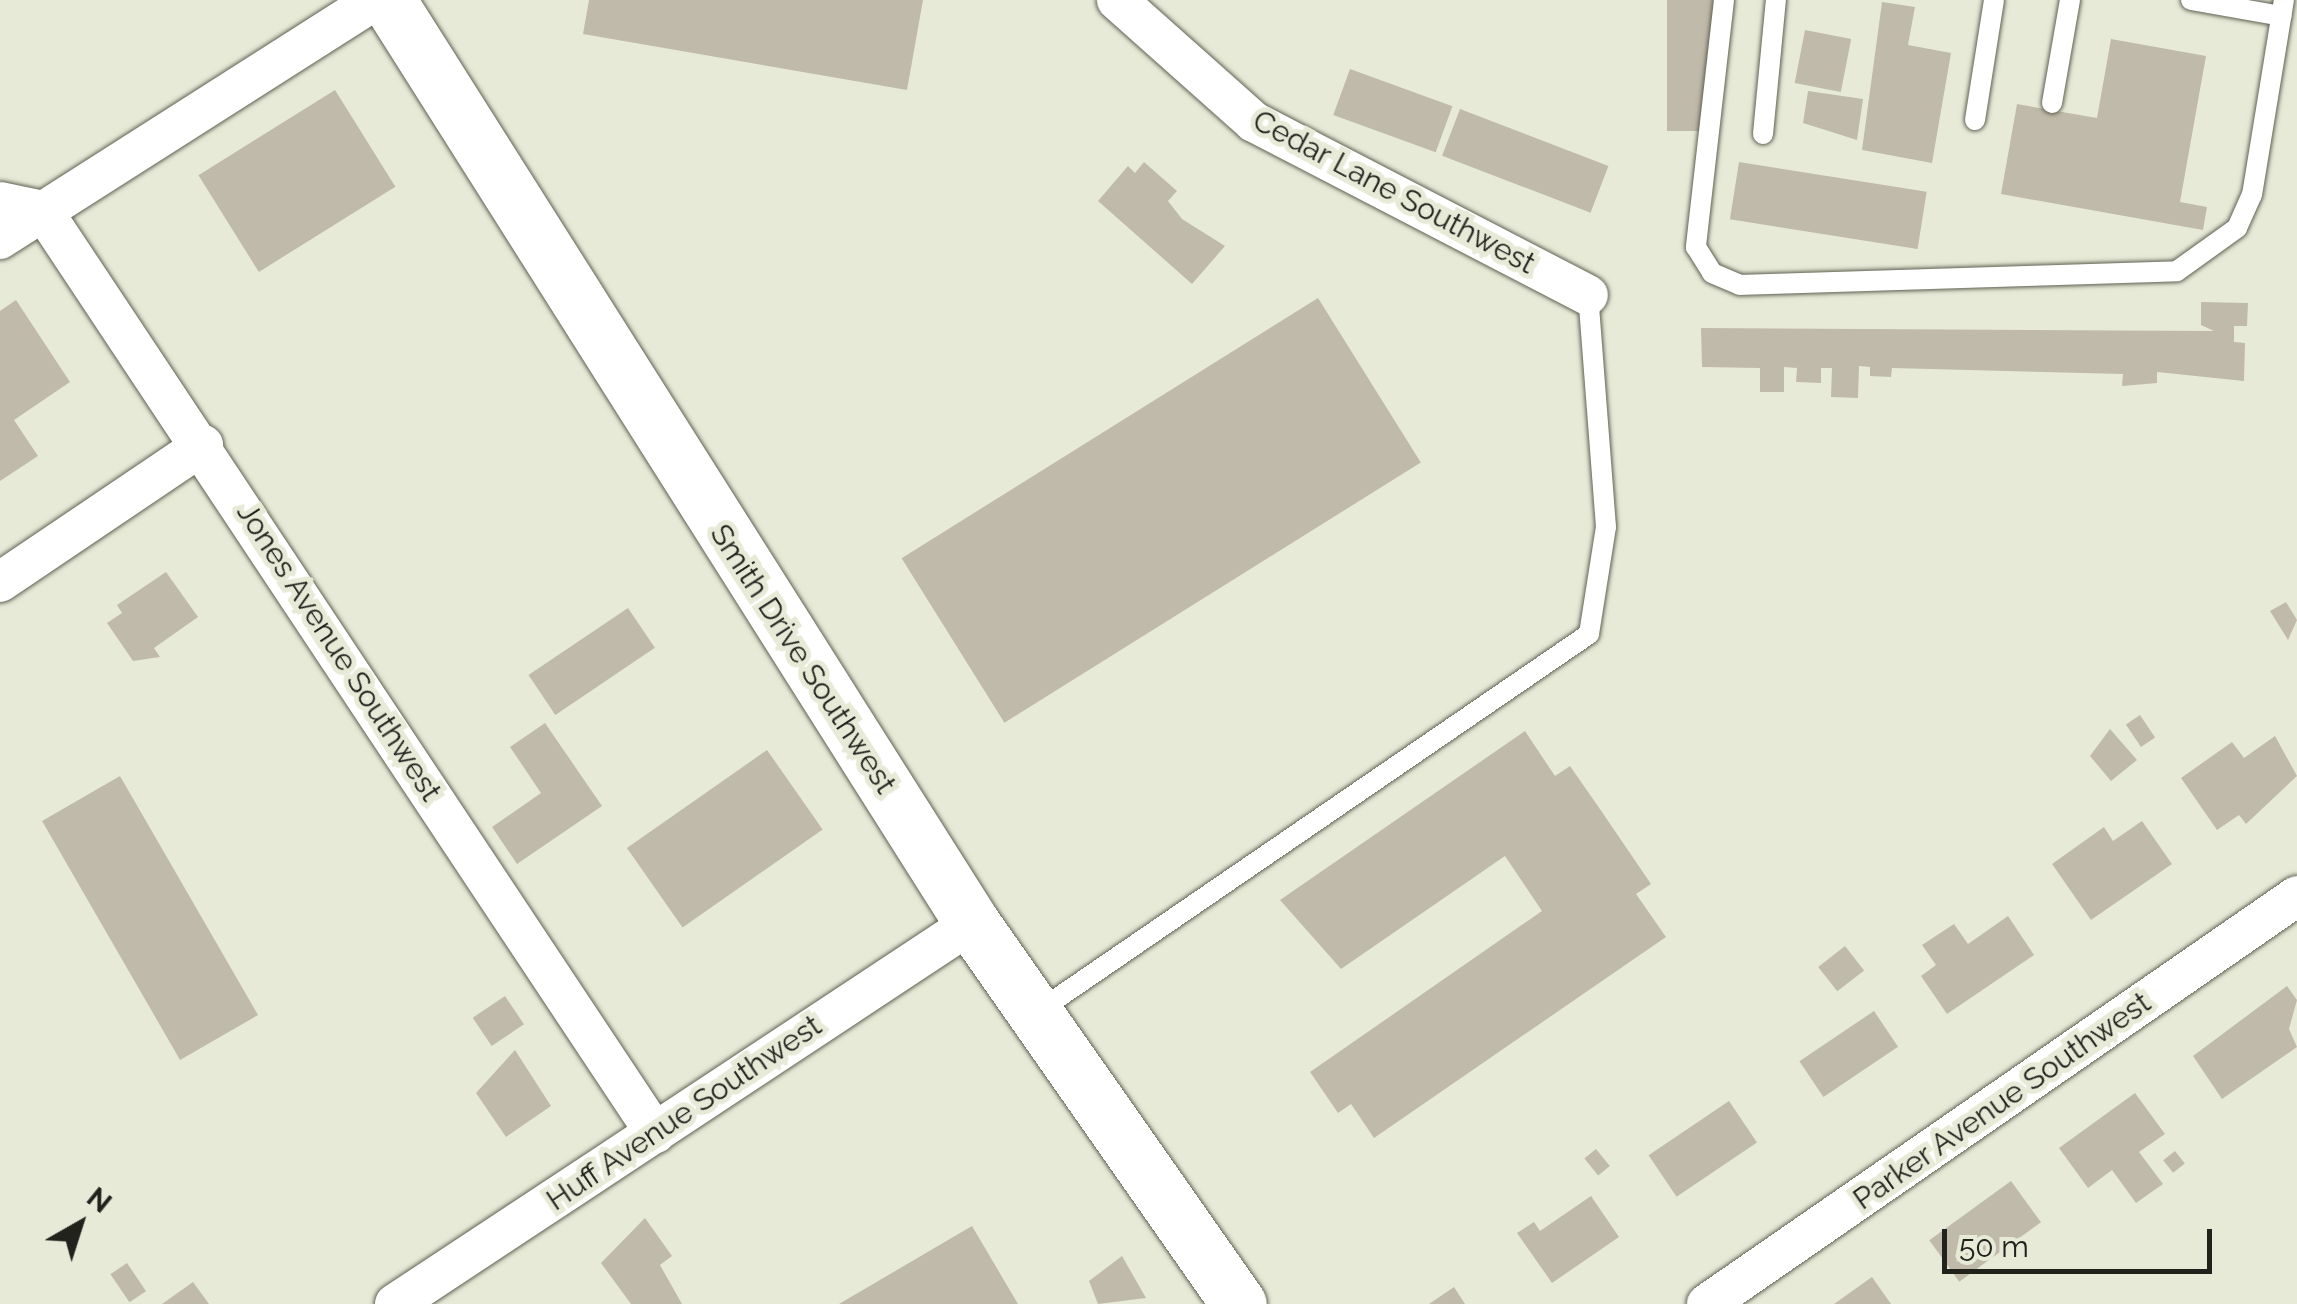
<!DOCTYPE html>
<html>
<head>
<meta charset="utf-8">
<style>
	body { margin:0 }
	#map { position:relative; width:2297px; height:1304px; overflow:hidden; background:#e8ead8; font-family:Raleway,sans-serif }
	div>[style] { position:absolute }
	.building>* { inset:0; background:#c0baaa; transform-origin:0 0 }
	.roads { filter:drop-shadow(0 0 2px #606152) drop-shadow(0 0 2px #606152) }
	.lane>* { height:20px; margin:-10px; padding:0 10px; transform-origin:10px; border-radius:10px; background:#fff }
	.street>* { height:40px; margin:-20px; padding:0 20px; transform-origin:20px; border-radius:20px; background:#fff }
	.secondary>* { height:55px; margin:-27.5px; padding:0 27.5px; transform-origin:27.5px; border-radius:27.5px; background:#fff }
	span { translate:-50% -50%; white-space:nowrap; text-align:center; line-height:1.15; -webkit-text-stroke:10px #e8ead8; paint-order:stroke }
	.street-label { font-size:30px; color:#21221c }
	.north { position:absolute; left:30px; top:1174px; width:100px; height:100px; -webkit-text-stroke:8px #e8ead8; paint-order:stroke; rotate:39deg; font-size:28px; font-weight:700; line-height:40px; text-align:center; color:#21221c }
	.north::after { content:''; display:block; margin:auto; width:35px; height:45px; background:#21221c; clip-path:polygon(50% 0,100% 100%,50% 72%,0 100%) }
	.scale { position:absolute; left:1942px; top:1229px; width:270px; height:45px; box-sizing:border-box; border:5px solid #21221c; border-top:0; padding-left:12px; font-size:30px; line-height:35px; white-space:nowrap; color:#21221c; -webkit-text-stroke:8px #e8ead8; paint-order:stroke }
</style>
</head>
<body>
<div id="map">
	<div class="building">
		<div style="clip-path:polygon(589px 0,923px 0,907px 90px,583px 34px)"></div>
		<div style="left:1667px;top:0;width:46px;height:131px"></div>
		<div style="clip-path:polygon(1882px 2px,1915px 7px,1908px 45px,1951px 53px,1932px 163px,1862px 150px)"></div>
		<div style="left:1805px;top:30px;width:47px;height:54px;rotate:11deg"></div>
		<div style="clip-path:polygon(2111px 39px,2206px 56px,2180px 202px,2207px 207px,2203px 230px,2001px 194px,2017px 104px,2097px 118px)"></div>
		<div style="left:1350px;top:69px;width:109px;height:49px;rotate:20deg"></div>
		<div style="left:335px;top:90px;width:114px;height:161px;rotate:58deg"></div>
		<div style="clip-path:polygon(1808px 91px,1863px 99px,1857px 140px,1803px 123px)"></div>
		<div style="left:1460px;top:109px;width:159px;height:50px;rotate:21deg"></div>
		<div style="clip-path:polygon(1144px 162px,1177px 191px,1168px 201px,1182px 219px,1225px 246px,1192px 284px,1098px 201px,1128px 166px,1135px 173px)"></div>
		<div style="left:1739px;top:162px;width:190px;height:58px;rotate:9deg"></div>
		<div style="left:1318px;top:298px;width:194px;height:491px;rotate:58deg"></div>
		<div style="clip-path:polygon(16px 300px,70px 382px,14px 420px,38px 456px,0 481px,0 311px)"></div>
		<div style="clip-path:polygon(2201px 302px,2248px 303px,2247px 326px,2234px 326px,2234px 342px,2245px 343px,2244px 381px,2157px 372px,2157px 383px,2122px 386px,2123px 374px,1892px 368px,1891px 377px,1870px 376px,1870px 367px,1859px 366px,1858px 398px,1831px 397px,1832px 368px,1821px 368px,1821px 383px,1796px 382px,1797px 368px,1784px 367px,1784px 392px,1760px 392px,1760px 368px,1702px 367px,1701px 328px,2214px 331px,2201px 325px)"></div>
		<div style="clip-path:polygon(166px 572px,198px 617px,154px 648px,160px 657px,133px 661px,107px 623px,122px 613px,117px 605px)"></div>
		<div style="clip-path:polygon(2286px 602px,2297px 620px,2288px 640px,2270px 611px)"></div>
		<div style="left:628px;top:608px;width:48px;height:120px;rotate:56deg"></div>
		<div style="left:2140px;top:715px;width:27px;height:17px;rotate:56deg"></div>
		<div style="clip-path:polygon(545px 723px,602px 806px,517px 864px,492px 827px,541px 793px,510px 747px)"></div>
		<div style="clip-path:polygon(2110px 729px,2137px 760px,2111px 781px,2090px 756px)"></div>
		<div style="clip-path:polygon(1525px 731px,1555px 776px,1570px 766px,1602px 812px,1651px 884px,1636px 894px,1666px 937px,1374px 1138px,1351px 1104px,1338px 1113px,1310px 1072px,1542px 911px,1505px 856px,1341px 969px,1280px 900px)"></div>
		<div style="clip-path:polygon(2275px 736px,2297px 776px,2246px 824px,2239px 815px,2217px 830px,2181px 778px,2232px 742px,2244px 758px)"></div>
		<div style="left:767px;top:750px;width:97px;height:171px;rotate:55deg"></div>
		<div style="left:120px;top:776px;width:276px;height:90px;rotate:60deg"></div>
		<div style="clip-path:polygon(2142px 821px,2172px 864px,2091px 920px,2052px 864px,2104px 827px,2113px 841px)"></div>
		<div style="clip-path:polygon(2008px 916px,2034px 955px,1947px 1014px,1921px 976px,1936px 965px,1922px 945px,1954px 924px,1968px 944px)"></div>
		<div style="left:1845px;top:946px;width:31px;height:34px;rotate:52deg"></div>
		<div style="clip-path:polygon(2287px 986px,2297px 1000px,2289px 1029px,2297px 1047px,2222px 1099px,2193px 1056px)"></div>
		<div style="left:505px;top:996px;width:34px;height:39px;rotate:56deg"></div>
		<div style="left:1874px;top:1011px;width:43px;height:90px;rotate:56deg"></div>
		<div style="clip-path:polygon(515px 1050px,551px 1106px,506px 1137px,476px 1093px)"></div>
		<div style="clip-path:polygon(2135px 1093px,2165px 1134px,2139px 1152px,2163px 1184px,2136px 1203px,2112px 1170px,2088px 1188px,2059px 1148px)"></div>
		<div style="left:1729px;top:1101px;width:50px;height:97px;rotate:56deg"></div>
		<div style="left:1596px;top:1149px;width:22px;height:15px;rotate:51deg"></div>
		<div style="left:2175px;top:1151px;width:16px;height:15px;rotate:52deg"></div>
		<div style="left:2011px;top:1181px;width:51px;height:101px;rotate:54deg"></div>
		<div style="clip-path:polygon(1591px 1196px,1619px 1237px,1552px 1283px,1517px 1233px,1534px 1222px,1540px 1231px)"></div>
		<div style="clip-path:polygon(645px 1218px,672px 1256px,660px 1265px,682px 1304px,631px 1304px,601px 1263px)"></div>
		<div style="clip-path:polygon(972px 1226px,1018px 1304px,839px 1304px,960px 1233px)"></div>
		<div style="clip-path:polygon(1122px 1256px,1146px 1298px,1098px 1304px,1089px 1281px)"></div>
		<div style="left:127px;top:1263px;width:34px;height:20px;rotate:56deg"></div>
		<div style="clip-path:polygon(1872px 1277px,1891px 1304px,1834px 1304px)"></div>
		<div style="clip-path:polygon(193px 1282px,209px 1304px,162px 1304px)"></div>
		<div style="clip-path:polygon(1454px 1287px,1465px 1304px,1429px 1304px)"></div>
	</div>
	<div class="roads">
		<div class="lane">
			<div style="left:1724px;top:0;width:249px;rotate:96.5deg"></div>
			<div style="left:1696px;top:247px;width:31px;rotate:58deg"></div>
			<div style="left:1712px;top:273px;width:30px;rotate:23deg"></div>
			<div style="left:1740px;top:285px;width:437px;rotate:-1.8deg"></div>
			<div style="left:2177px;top:271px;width:74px;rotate:-35.6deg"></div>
			<div style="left:2237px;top:228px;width:36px;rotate:-66deg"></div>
			<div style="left:2252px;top:195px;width:198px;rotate:-80.7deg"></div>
			<div style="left:2191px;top:0;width:92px;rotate:10deg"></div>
			<div style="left:2052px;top:103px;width:105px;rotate:-80.1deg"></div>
			<div style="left:1975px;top:120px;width:121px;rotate:-81deg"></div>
			<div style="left:1763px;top:134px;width:135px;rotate:-84.5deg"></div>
			<div style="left:1037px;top:1012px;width:669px;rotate:-34.4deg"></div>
			<div style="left:1589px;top:634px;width:108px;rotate:-81deg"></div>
			<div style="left:1606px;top:527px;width:233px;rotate:-94.4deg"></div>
		</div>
		<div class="street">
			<div style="left:1117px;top:0;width:183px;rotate:41.7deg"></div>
			<div style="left:1254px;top:122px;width:376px;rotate:27.4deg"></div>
			<div style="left:0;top:202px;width:44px;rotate:11.8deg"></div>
			<div style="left:43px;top:211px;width:1107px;rotate:56.42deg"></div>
			<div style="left:0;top:239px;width:445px;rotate:-32.5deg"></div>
			<div style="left:0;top:582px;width:245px;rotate:-34deg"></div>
			<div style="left:395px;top:1304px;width:691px;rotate:-33.44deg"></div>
			<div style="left:1707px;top:1304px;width:717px;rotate:-34.66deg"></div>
		</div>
		<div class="secondary">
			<div style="left:388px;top:0;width:1092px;rotate:57.68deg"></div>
			<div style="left:972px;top:923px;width:465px;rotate:55deg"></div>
		</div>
	</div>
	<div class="street-label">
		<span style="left:1394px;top:192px;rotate:28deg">Cedar Lane Southwest</span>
		<span style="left:339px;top:652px;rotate:57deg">Jones Avenue Southwest</span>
		<span style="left:803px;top:659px;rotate:57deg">Smith Drive Southwest</span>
		<span style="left:2002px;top:1101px;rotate:-35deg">Parker Avenue Southwest</span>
		<span style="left:684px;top:1113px;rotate:-34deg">Huff Avenue Southwest</span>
	</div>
	<div class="north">N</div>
	<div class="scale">50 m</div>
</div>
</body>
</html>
